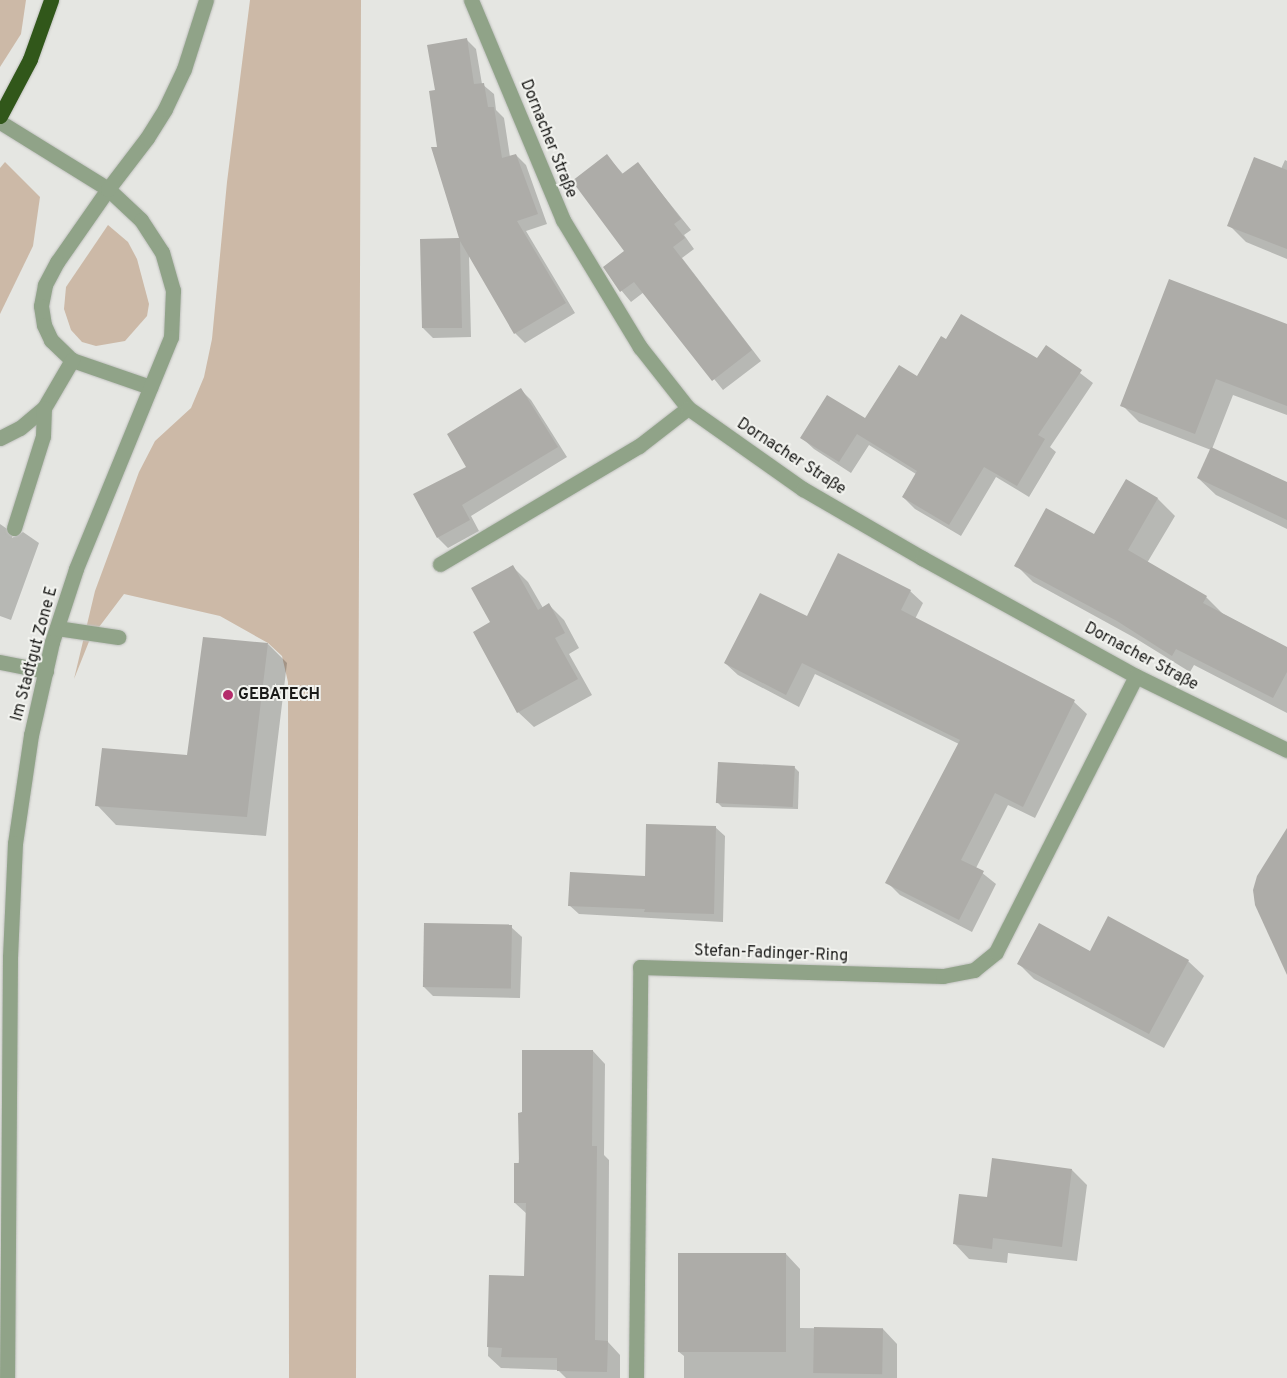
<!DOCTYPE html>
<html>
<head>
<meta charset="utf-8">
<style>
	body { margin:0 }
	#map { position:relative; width:1287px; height:1378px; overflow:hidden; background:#e5e6e2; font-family:Overpass,sans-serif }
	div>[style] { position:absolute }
	.green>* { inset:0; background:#ccb9a7 }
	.shadow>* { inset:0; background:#0003 }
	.building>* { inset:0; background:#adaca8; transform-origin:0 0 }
	.roads { filter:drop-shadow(0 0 1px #c0c1be) drop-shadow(0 0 1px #c0c1be) }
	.lane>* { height:15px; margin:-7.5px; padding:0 7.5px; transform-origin:7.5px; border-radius:7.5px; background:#90a388 }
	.street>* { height:15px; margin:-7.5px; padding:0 7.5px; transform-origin:7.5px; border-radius:7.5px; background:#90a388 }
	.highway>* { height:15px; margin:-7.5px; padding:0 7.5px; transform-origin:7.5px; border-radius:7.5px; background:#31571a }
	.dots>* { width:14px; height:14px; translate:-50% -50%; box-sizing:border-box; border:2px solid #f2f3ef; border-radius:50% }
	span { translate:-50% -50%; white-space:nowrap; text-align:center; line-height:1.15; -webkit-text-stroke:4px #f2f3ef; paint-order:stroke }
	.street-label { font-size:16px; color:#1a1a18 }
	.poi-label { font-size:16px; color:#1a1a18; font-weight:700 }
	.left { translate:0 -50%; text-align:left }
</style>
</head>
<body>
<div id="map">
	<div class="green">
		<div style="clip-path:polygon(0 0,26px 0,21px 34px,0 67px)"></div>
		<div style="clip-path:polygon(250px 0,361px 0,356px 1378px,289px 1378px,288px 682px,282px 656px,268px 643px,220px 616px,124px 594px,90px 639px,74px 679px,95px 591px,139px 472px,155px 441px,191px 408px,204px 377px,212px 339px,227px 182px)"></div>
		<div style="clip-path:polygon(5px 162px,40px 197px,33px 246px,0 314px,0 168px)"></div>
		<div style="clip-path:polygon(108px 225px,128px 242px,137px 259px,149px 304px,147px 316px,125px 341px,96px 346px,82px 342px,71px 330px,64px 309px,66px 287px)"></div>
	</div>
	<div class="shadow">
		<div style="clip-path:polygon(466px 39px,476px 49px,482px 84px,494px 94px,496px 110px,504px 118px,510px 157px,516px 155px,526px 165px,547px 224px,526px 231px,575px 313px,525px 343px,515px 333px,469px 255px,471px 337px,433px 338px,423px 328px,460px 239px,439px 148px,437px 91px)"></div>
		<div style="clip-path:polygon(607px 156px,624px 175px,638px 164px,691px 230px,684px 235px,694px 249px,682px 258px,761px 361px,723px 390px,644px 292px,631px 302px,611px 278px,626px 251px)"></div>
		<div style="clip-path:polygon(1285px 160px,1287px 161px,1287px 259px,1246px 242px,1229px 225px,1281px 169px)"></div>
		<div style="clip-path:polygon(1287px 325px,1287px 415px,1233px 395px,1212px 449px,1287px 484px,1287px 529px,1216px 495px,1198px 478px,1211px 450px,1139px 422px,1122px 405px)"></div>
		<div style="clip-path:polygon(946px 340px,1038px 359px,1046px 347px,1093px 383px,1050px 447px,1056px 452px,1029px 497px,996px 477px,961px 536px,915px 509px,903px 497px,916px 474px,869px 445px,851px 473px,814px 449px,802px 438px,866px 420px,917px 378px)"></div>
		<div style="clip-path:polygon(521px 390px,531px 400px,567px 457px,471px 516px,479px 531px,448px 548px,438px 538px,468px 467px)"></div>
		<div style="clip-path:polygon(1126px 481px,1158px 499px,1175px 516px,1147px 563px,1206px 597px,1223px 614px,1287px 648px,1287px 713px,1194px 665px,1190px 672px,1135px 638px,1033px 582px,1016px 565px,1094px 535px)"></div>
		<div style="clip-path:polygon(0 524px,13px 533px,12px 538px,23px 532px,39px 543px,11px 620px,0 616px)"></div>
		<div style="clip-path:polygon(513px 567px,528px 582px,543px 608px,549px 605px,564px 620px,579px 648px,569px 654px,592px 695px,534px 727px,518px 712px,492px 623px)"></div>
		<div style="clip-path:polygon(910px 591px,923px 603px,915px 619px,1074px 702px,1087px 714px,1035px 818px,1008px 805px,976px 868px,996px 884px,972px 932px,900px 895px,887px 882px,959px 744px,815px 674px,799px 707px,738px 675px,725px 663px,807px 618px)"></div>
		<div style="clip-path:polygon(268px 644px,287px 663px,266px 836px,116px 825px,97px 805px,188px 756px)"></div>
		<div style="clip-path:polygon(794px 767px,799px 772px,798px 809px,722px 807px,717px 802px)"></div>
		<div style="clip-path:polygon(715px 827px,725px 836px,723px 922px,579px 914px,569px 905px,646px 877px)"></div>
		<div style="clip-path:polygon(511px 927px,522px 937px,520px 998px,433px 996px,423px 986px)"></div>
		<div style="clip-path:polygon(1090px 952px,1188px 961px,1204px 976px,1164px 1048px,1034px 979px,1018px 963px)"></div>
		<div style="clip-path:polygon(593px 1051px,605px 1064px,604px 1155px,609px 1160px,608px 1342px,620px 1355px,620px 1378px,566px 1378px,558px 1370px,501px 1368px,488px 1356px,490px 1276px,525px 1277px,527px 1214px,515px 1203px,523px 1114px)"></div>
		<div style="clip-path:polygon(1072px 1170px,1087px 1185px,1077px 1261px,1008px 1253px,1007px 1263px,969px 1259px,954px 1243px,988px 1198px)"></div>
		<div style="clip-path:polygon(786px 1254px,800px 1269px,800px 1328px,883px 1329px,897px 1344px,897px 1378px,684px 1378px,684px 1356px,679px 1352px)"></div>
	</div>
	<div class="building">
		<div style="clip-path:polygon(467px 38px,474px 84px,484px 83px,488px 107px,494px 107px,502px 158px,516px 154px,538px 214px,517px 221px,566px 303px,514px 334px,460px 241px,462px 328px,422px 328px,420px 239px,459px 238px,431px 147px,437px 147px,429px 91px,435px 90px,427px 45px)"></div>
		<div style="clip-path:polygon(607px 154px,622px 174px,638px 162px,681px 219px,674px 224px,685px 238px,673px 247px,752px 350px,712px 381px,634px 282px,620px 292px,603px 267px,624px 251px,572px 181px)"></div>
		<div style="clip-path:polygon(1254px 157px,1287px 170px,1287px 249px,1227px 226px)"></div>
		<div style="clip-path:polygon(1169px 279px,1287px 324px,1287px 406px,1216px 379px,1195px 434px,1120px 406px)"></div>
		<div style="clip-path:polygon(961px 314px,1037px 358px,1046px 345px,1082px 370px,1038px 435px,1045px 439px,1017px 486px,984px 467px,949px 525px,902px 497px,917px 471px,857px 434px,839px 462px,800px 438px,827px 395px,865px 418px,899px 365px,917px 376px,941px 336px,946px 339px)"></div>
		<div style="clip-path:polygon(521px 388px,558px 447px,462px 505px,470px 520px,437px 538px,413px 494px,466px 467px,447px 434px)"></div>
		<div style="clip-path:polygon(1211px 447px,1287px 482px,1287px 520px,1197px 478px)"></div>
		<div style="clip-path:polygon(1126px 479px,1158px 498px,1128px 550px,1207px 596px,1203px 603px,1287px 647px,1287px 672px,1273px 698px,1176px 649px,1172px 656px,1117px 621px,1014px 566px,1046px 508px,1094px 534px)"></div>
		<div style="clip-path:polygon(838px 553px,911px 590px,901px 610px,1075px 700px,1023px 807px,995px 793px,961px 860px,984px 871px,959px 920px,885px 883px,960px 740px,802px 663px,786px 695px,724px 663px,760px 593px,807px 616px)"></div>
		<div style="clip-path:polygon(513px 565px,538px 610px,549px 603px,565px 633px,555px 638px,578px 679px,517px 713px,473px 632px,490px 622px,471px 588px)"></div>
		<div style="clip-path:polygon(203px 637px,268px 643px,247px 817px,95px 806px,102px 748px,187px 755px)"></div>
		<div style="left:718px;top:762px;width:77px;height:41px;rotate:3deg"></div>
		<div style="clip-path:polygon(646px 824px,716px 826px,714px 914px,644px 912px,645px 909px,568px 906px,570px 872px,645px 876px)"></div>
		<div style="clip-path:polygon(1287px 828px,1287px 975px,1255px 905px,1253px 890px,1257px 876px)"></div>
		<div style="clip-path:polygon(1108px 916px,1189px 960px,1149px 1034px,1017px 964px,1039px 923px,1090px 951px)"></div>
		<div style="left:424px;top:923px;width:88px;height:64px;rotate:1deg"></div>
		<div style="clip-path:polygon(522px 1050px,593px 1050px,592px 1146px,597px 1146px,595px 1340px,608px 1341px,607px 1372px,557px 1371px,557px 1358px,501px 1357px,502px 1348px,487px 1347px,489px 1275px,524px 1276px,526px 1203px,514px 1203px,514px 1163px,519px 1163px,518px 1113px,522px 1112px)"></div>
		<div style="clip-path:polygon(992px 1158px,1072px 1169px,1062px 1247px,993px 1238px,992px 1249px,953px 1244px,959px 1194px,987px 1197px)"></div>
		<div style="left:786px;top:1253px;width:99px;height:108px;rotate:90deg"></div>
		<div style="left:814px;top:1327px;width:69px;height:46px;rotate:1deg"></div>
	</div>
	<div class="roads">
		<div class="lane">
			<div style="left:108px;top:189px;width:89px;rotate:124.9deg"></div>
			<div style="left:57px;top:262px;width:26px;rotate:118deg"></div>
			<div style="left:45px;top:285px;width:21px;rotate:101deg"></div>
			<div style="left:41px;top:306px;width:19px;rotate:81deg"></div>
			<div style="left:44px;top:325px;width:17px;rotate:65deg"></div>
			<div style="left:51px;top:340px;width:29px;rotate:44deg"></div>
			<div style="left:72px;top:360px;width:83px;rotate:19.1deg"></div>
			<div style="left:0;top:438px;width:22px;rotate:-27deg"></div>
			<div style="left:20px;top:428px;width:31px;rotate:-40deg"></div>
			<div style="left:44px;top:408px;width:56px;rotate:-59.7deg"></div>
			<div style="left:14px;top:528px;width:96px;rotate:-72.5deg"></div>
			<div style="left:43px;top:436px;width:28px;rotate:-88deg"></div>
			<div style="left:440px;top:564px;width:231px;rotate:-30.7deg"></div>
			<div style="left:639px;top:446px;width:62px;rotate:-37.8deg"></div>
			<div style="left:57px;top:628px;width:62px;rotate:8.4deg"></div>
			<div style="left:0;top:662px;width:47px;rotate:11.1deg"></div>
		</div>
		<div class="street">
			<div style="left:471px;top:0;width:238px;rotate:67.3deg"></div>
			<div style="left:563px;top:220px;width:149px;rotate:58.8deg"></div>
			<div style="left:640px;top:347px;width:78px;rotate:51.8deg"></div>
			<div style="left:688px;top:408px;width:141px;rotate:35.2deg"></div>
			<div style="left:803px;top:489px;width:138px;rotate:30.1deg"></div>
			<div style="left:922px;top:558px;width:244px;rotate:28.9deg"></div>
			<div style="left:1136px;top:676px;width:168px;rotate:26.1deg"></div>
			<div style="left:0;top:122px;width:127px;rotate:31.8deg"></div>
			<div style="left:108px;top:189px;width:45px;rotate:43.2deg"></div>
			<div style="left:141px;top:220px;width:38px;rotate:57deg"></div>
			<div style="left:162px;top:252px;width:40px;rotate:74deg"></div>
			<div style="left:173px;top:290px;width:47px;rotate:92.4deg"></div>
			<div style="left:171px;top:337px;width:251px;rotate:112.3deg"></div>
			<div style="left:76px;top:569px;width:77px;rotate:108.2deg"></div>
			<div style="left:52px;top:642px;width:95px;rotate:102.7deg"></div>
			<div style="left:31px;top:735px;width:109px;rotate:98.4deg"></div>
			<div style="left:15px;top:843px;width:114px;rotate:92.5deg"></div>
			<div style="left:10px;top:957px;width:421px;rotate:90.4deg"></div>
			<div style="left:108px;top:189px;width:64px;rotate:-52.6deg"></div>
			<div style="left:147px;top:138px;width:34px;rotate:-58deg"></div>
			<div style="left:165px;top:109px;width:44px;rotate:-64.6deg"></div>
			<div style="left:184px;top:69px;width:72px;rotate:-72.3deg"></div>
			<div style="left:636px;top:1378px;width:411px;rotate:-89.4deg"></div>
			<div style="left:640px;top:967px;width:303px;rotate:1.7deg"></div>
			<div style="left:943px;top:976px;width:32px;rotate:-11deg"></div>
			<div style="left:974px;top:970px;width:28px;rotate:-39deg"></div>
			<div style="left:996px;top:952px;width:309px;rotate:-63.1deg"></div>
		</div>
		<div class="highway">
			<div style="left:0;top:116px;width:64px;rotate:-62.2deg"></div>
			<div style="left:30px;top:59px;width:63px;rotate:-70.4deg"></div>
		</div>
	</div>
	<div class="dots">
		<div style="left:228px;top:695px;background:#b42b6a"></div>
	</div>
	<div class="street-label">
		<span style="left:548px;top:139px;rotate:68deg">Dornacher Straße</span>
		<span style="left:791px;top:457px;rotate:33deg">Dornacher Straße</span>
		<span style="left:35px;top:654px;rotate:-75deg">Im Stadtgut Zone E</span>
		<span style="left:1141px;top:657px;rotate:28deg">Dornacher Straße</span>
		<span style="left:771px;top:954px;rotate:2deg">Stefan-Fadinger-Ring</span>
	</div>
	<div class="poi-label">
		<span class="left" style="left:238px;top:695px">GEBATECH</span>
	</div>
</div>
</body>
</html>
